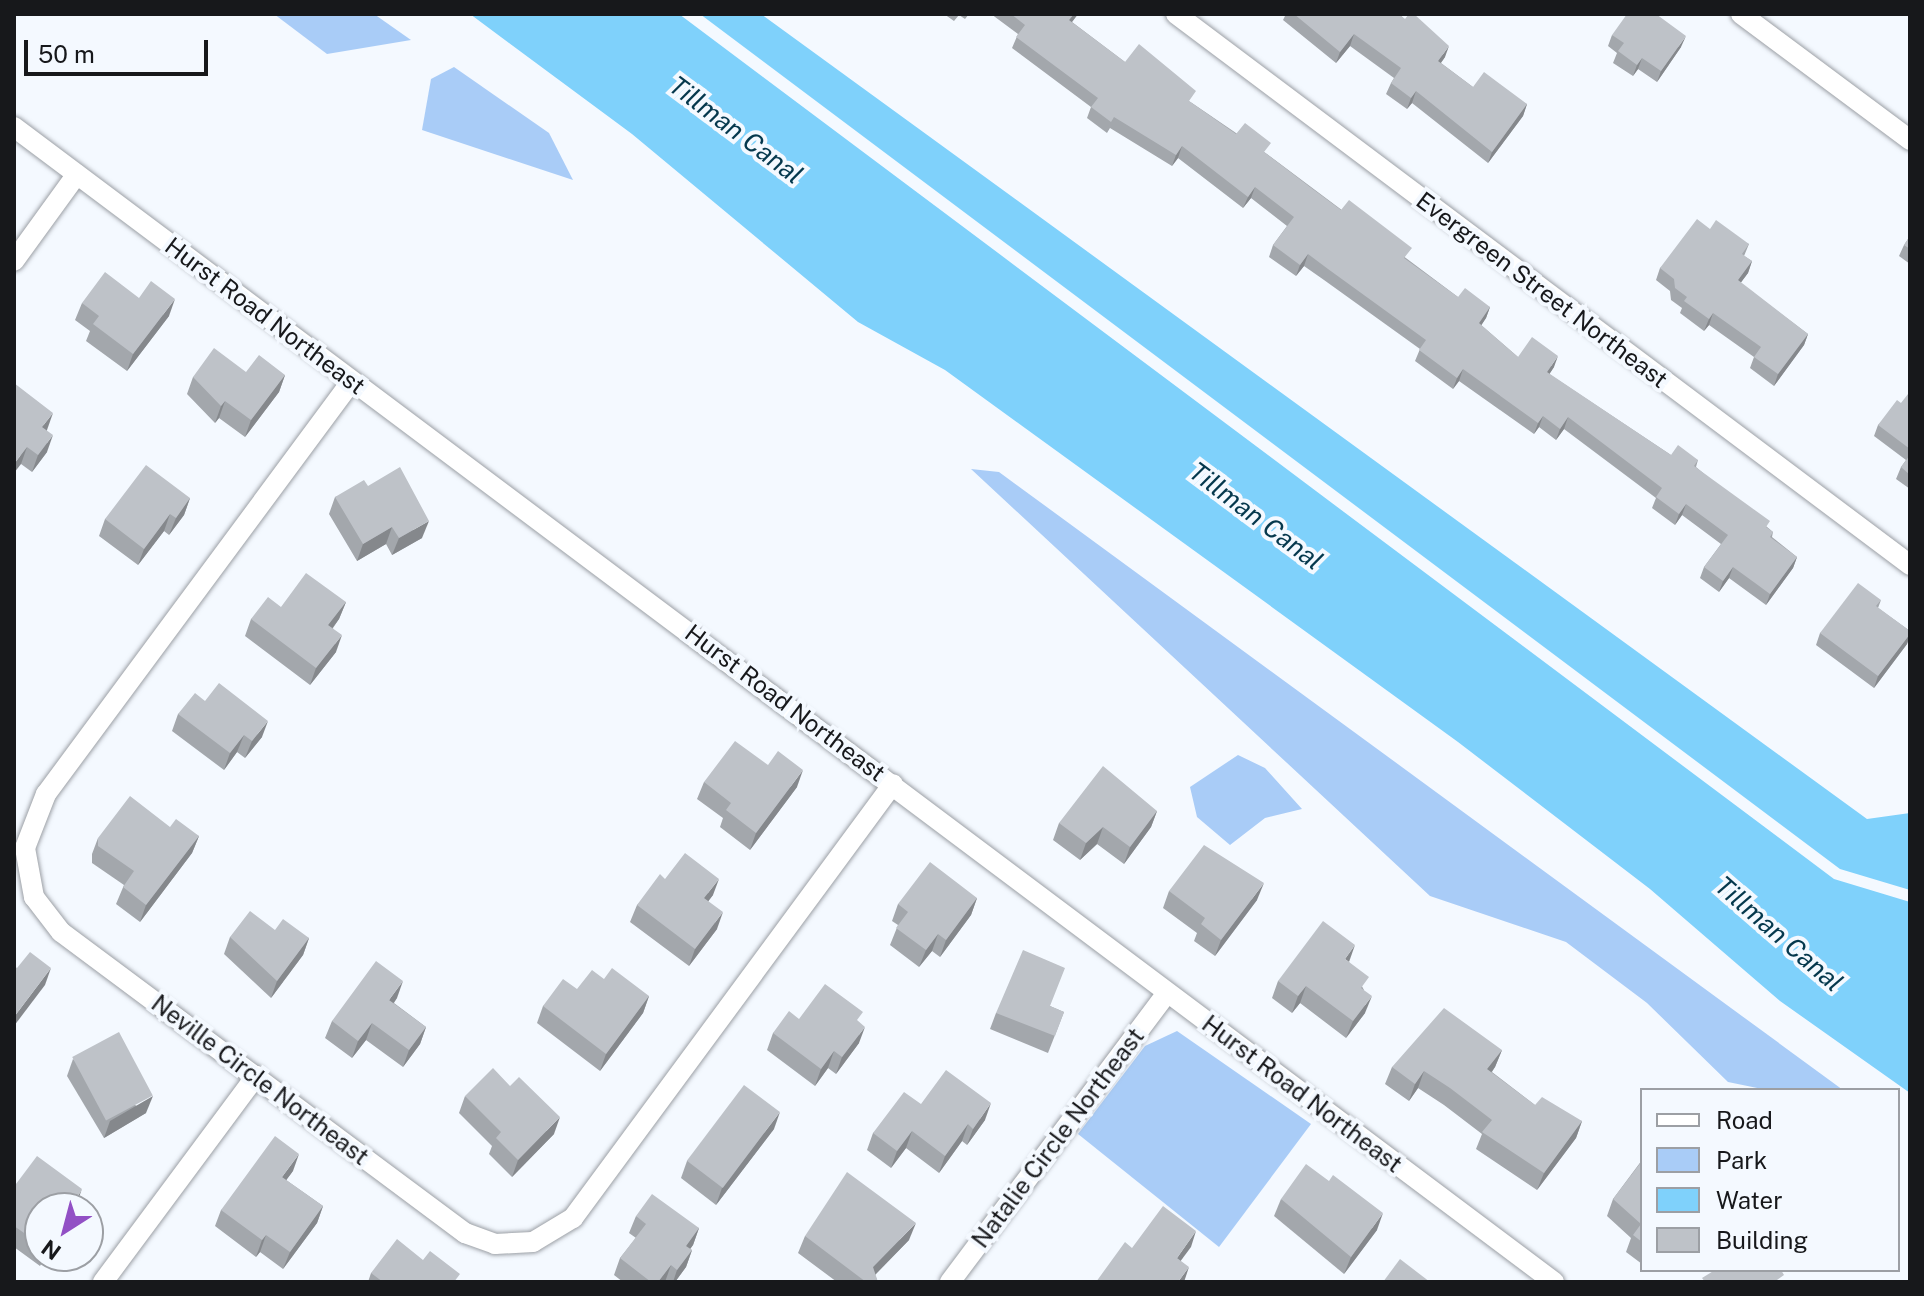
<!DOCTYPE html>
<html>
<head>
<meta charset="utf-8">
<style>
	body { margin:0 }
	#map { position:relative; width:1924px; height:1296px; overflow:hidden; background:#f4f9ff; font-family:"Public Sans",sans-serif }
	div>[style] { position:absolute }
	.green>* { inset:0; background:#a9ccf7 }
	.water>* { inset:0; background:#7fd1fb }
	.roads { filter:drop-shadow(0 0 2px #9ca0a6) drop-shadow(0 0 2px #9ca0a6) }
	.street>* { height:20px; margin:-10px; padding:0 10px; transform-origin:10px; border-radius:10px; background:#fff }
	.wall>* { inset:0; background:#a3a7ac }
	.shaded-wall>* { inset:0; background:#85888c }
	.building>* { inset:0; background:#bec2c8; transform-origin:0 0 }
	span { translate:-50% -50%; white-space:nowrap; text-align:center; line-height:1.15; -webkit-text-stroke:8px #f4f9ff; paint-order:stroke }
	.street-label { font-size:24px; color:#17181b }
	.water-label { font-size:26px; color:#05384d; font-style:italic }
	.frame { position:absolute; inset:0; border:16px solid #17181b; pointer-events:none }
	.legend { position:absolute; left:1640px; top:1088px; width:260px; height:184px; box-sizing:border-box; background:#f4f9ff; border:2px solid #9c9fa4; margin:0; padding:10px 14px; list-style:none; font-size:24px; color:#17181b }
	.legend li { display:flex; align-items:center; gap:16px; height:40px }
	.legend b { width:40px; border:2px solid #9c9fa4 }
	.north { position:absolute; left:24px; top:1192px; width:80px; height:80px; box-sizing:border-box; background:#f4f9ff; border:2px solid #9c9fa4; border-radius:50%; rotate:216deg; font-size:22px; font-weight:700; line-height:32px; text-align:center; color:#17181b }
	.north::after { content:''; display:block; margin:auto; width:28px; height:36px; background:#9250c5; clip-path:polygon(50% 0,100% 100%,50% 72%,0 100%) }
	.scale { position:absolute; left:24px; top:40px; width:184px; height:36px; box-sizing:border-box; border:4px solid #17181b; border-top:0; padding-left:10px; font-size:24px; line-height:28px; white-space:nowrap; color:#17181b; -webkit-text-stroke:6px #f4f9ff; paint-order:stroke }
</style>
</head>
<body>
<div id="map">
	<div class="green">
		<div style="clip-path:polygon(274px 14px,374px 14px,411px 40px,327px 54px)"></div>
		<div style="clip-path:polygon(454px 67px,549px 133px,573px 180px,422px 130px,431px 79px)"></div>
		<div style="clip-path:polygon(971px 469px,999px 472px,1843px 1090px,1767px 1090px,1728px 1082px,1647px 1003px,1566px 942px,1430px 896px)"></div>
		<div style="clip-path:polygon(1238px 755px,1265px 768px,1302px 809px,1265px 818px,1230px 845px,1197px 817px,1190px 787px)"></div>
		<div style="clip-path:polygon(1177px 1031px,1311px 1124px,1219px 1247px,1078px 1134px,1145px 1046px)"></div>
	</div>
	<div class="water">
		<div style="clip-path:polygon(470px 14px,679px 14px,1834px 879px,1910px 902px,1910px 1093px,1780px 1001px,1650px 889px,1458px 742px,945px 370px,858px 322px,632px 134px)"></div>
		<div style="clip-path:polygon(700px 14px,761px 14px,1867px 819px,1910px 813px,1910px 890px,1840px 869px)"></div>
	</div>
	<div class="roads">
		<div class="street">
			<div style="left:1176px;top:14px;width:918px;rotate:36.89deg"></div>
			<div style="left:1741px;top:14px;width:211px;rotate:36.7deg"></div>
			<div style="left:14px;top:127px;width:1925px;rotate:36.87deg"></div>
			<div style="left:14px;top:261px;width:107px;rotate:-54.1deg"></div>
			<div style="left:351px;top:382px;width:513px;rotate:126.51deg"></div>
			<div style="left:46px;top:794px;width:58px;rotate:111.3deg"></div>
			<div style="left:25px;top:848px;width:50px;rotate:79.6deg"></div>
			<div style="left:34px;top:897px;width:44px;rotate:52.4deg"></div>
			<div style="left:61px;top:932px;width:504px;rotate:36.69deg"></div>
			<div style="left:465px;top:1233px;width:32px;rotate:20deg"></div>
			<div style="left:495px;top:1244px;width:38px;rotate:-3deg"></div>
			<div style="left:533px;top:1242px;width:47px;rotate:-31deg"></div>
			<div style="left:573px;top:1218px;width:539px;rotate:-53.6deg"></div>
			<div style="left:103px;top:1282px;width:257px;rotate:-53.4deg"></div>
			<div style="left:950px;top:1282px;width:361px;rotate:-53.1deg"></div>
		</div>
	</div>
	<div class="wall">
		<div style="clip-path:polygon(944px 14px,969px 14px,965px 19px,959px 15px,954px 21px)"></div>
		<div style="clip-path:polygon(991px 14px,1078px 14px,1072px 22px,1125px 62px,1192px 103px,1267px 154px,1458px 297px,1490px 307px,1486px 318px,1481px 325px,1518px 357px,1554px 367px,1549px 374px,1671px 455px,1698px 460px,1696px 467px,1773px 532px,1772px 537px,1797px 557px,1793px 568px,1766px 605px,1729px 578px,1719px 592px,1700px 578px,1704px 567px,1721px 544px,1682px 515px,1675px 525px,1652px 508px,1656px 498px,1564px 429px,1556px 440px,1539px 427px,1534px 434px,1459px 381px,1453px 389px,1415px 361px,1420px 349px,1324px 280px,1304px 266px,1296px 276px,1269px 257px,1273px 245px,1287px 226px,1251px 198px,1243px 208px,1178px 158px,1172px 166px,1110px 128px,1107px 133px,1087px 118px,1091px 107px,1012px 48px,1018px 34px)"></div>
		<div style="clip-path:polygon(1283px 14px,1399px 14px,1445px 57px,1441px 63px,1473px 87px,1527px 104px,1523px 116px,1488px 163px,1412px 103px,1407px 109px,1386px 94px,1391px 83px,1394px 78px,1350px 46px,1336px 63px,1283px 20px,1285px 16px)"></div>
		<div style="clip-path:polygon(1612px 35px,1681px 47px,1657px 82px,1638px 69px,1633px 76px,1613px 63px,1617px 53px,1608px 46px)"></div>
		<div style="clip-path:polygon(1710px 229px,1749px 244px,1744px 256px,1752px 261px,1748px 273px,1740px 283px,1808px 334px,1804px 345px,1774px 386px,1750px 368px,1754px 357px,1709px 325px,1704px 331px,1680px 313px,1682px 308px,1671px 300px,1670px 291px,1656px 280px,1660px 268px)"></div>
		<div style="clip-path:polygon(1910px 236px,1910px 264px,1899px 256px,1904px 245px)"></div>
		<div style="clip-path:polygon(82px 303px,169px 316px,127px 371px,86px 341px,90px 331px,75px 320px)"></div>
		<div style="clip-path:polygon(246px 372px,285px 375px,279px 392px,245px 437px,219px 418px,215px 423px,187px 394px,193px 377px)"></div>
		<div style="clip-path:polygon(14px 383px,47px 430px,47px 452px,32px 472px,21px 464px)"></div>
		<div style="clip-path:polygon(1910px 395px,1910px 489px,1896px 479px,1901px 467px,1906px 460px,1874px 436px,1878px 425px)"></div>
		<div style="clip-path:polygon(368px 486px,422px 538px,392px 555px,386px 544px,357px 561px,329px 514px,335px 497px)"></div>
		<div style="clip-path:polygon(190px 498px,184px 515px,169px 535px,164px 531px,138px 565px,99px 536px,105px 519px)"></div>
		<div style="clip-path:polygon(1881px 600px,1878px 608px,1910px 631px,1910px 636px,1907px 644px,1874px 688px,1816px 645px,1820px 633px)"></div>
		<div style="clip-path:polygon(346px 602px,339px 619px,333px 628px,336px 652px,310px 685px,245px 636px,251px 619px,281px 607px)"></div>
		<div style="clip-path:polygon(205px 701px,262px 737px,245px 758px,237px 752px,224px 770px,172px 731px,178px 714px)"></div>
		<div style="clip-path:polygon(704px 782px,797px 787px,750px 850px,720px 827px,723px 818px,697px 799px)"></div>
		<div style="clip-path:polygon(1157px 811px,1151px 827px,1124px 864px,1097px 844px,1080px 860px,1053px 840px,1059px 823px)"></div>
		<div style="clip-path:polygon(170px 827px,199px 836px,192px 853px,140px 922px,116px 904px,124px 885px,92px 863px,92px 854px,98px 838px)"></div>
		<div style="clip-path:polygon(665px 879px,713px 895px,708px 901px,717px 929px,689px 966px,630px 922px,637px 905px)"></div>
		<div style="clip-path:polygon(1169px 891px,1257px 900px,1215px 956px,1194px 941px,1197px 933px,1163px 908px)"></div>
		<div style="clip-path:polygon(977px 898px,971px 915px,940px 957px,932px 951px,919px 967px,890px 945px,898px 925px,892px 921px,898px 904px)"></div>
		<div style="clip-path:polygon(275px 930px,309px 938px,303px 955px,271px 998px,224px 954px,230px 937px)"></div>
		<div style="clip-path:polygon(1349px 962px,1364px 990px,1365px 1013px,1346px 1038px,1300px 1003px,1292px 1013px,1272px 998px,1278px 981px)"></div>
		<div style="clip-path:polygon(577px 989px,649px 996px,643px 1013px,600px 1071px,537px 1023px,543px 1006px)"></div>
		<div style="clip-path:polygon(397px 998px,394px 1003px,426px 1027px,420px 1044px,403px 1067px,366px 1040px,352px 1058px,325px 1038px,332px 1021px)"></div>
		<div style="clip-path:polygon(1050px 1006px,1064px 1012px,1048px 1053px,990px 1029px,996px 1013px)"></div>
		<div style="clip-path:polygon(799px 1019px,859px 1022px,859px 1043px,836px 1074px,828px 1068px,815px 1086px,767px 1050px,773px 1033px)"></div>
		<div style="clip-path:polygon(1502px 1050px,1495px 1067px,1492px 1072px,1535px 1105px,1582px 1121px,1576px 1138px,1537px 1190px,1476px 1149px,1482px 1134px,1444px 1105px,1418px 1088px,1409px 1101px,1385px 1084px,1392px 1067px)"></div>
		<div style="clip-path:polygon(73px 1059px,146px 1113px,104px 1138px,67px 1076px)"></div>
		<div style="clip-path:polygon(465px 1096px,554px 1134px,512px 1177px,489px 1154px,492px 1146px,459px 1113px)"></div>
		<div style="clip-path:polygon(921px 1104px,985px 1120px,967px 1145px,962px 1141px,939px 1173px,906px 1148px,891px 1168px,867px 1150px,873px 1133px)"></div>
		<div style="clip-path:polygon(774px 1129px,716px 1205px,681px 1178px,687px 1161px)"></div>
		<div style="clip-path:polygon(1642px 1160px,1642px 1264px,1626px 1252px,1631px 1238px,1607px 1216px,1613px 1199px)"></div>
		<div style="clip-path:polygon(293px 1171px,286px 1180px,323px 1206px,317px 1223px,283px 1269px,260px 1252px,256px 1257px,215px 1226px,221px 1210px)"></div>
		<div style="clip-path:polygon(14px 1183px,76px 1206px,75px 1208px,40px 1208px,40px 1256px,46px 1256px,40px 1266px,14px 1247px)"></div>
		<div style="clip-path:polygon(1281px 1199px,1377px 1230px,1344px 1274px,1274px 1216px)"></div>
		<div style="clip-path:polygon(636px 1216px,699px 1228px,693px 1245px,690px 1249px,692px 1250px,686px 1267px,675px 1282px,623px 1282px,614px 1275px,620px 1258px,636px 1238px,629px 1233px)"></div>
		<div style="clip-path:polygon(805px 1236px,909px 1240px,875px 1275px,878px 1282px,837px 1282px,798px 1253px)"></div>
		<div style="clip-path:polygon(423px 1260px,457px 1282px,368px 1282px,371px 1273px)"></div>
	</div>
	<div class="shaded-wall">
		<div style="clip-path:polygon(1074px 14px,1078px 14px,1065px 31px,1069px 20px)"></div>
		<div style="clip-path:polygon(1354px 34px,1350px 46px,1336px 63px,1340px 52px)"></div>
		<div style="clip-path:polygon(1686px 36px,1681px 47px,1657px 82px,1661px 71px)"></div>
		<div style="clip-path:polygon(1449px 46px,1445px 57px,1434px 72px,1438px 61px)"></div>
		<div style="clip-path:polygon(1642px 58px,1638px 69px,1633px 76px,1637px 65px)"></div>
		<div style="clip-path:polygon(1416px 91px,1412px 103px,1407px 109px,1411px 98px)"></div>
		<div style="clip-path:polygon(1527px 104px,1523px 116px,1488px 163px,1492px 152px)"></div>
		<div style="clip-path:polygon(1182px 146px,1178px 158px,1172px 166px,1176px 155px)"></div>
		<div style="clip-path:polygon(1255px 187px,1251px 198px,1243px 208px,1248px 197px)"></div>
		<div style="clip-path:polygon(1308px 254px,1304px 266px,1296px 276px,1300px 265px)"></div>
		<div style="clip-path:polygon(1752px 261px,1748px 273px,1734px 292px,1738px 280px)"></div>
		<div style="clip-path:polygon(175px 299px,169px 316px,127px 371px,133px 354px)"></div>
		<div style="clip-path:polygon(1490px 307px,1486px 318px,1475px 335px,1479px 323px)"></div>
		<div style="clip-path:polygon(1713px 313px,1709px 325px,1704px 331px,1709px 319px)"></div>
		<div style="clip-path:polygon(1808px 334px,1804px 345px,1774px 386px,1778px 374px)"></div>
		<div style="clip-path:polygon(1558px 356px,1554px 367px,1543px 384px,1547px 372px)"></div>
		<div style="clip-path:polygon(1463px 369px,1459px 381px,1453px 389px,1457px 378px)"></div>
		<div style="clip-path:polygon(285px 375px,279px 392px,245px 437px,251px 420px)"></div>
		<div style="clip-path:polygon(225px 401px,219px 418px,215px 423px,221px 406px)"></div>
		<div style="clip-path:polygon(53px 413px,47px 430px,36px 444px,42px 427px)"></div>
		<div style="clip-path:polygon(1543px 416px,1539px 427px,1534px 434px,1538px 423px)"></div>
		<div style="clip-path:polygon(1568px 417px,1564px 429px,1556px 440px,1560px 429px)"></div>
		<div style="clip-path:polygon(53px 435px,47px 452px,32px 472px,38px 455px)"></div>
		<div style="clip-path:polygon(27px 447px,21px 464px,14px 473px,14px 464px)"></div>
		<div style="clip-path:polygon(190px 498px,184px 515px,169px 535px,176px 518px)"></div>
		<div style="clip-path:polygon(1686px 504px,1682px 515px,1675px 525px,1679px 514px)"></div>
		<div style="clip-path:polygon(170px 514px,164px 531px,138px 565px,144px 549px)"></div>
		<div style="clip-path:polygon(429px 521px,422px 538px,392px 555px,399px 538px)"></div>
		<div style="clip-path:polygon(392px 527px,386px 544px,357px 561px,363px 544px)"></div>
		<div style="clip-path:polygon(1797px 557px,1793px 568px,1766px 605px,1770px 594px)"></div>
		<div style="clip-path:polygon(1733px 567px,1729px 578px,1719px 592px,1723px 581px)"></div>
		<div style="clip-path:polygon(346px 602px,339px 619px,322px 642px,328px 625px)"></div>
		<div style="clip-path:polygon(1910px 634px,1907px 644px,1874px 688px,1878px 676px)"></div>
		<div style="clip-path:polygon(342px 635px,336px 652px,310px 685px,316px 668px)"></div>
		<div style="clip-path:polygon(268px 721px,262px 737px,245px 758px,252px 741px)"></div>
		<div style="clip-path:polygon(244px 735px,237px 752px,224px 770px,230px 753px)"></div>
		<div style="clip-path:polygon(803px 770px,797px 787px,750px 850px,756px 833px)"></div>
		<div style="clip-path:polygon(1157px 811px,1151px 827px,1124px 864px,1130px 847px)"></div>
		<div style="clip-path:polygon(1103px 827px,1097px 844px,1080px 860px,1086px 843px)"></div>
		<div style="clip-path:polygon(199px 836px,192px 853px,140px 922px,146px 905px)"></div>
		<div style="clip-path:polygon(719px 879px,713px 895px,698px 915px,704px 898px)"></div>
		<div style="clip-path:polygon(1264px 883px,1257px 900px,1215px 956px,1221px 940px)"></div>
		<div style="clip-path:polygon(977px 898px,971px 915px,940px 957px,946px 940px)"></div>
		<div style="clip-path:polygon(723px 912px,717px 929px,689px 966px,695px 949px)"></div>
		<div style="clip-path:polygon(938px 934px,932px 951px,919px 967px,926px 950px)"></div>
		<div style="clip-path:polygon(309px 938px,303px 955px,271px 998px,277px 981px)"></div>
		<div style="clip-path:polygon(1355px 945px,1349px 962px,1345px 959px)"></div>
		<div style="clip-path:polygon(51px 968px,45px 985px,14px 1026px,14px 1017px)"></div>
		<div style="clip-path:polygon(403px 981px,397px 998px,383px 1017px,389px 1000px)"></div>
		<div style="clip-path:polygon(1306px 986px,1300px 1003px,1292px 1013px,1298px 996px)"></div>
		<div style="clip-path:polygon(649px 996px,643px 1013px,600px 1071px,606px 1054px)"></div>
		<div style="clip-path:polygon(1372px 996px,1365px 1013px,1346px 1038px,1353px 1021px)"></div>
		<div style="clip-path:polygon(372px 1023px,366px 1040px,352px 1058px,358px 1041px)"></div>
		<div style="clip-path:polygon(426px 1027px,420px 1044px,403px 1067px,409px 1050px)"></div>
		<div style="clip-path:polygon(865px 1027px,859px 1043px,836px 1074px,842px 1057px)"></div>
		<div style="clip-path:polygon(1502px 1050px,1495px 1067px,1481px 1086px,1487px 1069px)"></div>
		<div style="clip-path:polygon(834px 1051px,828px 1068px,815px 1086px,821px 1069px)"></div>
		<div style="clip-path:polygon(1424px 1071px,1418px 1088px,1409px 1101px,1415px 1084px)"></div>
		<div style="clip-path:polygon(153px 1096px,146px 1113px,104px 1138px,110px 1121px)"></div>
		<div style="clip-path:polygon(991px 1103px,985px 1120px,967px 1145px,973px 1129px)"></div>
		<div style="clip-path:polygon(780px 1112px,774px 1129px,716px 1205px,722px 1188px)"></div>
		<div style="clip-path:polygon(560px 1117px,554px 1134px,512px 1177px,518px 1160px)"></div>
		<div style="clip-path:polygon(1582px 1121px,1576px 1138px,1537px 1190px,1544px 1173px)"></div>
		<div style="clip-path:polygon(968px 1124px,962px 1141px,939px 1173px,945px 1156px)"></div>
		<div style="clip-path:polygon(912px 1131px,906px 1148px,891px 1168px,897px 1151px)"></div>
		<div style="clip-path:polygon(299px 1154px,293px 1171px,276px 1194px,282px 1177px)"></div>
		<div style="clip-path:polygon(82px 1189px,75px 1208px,71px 1208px)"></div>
		<div style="clip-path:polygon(323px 1206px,317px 1223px,283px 1269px,290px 1252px)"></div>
		<div style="clip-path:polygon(1383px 1213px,1377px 1230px,1344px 1274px,1351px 1257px)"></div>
		<div style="clip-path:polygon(916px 1223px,909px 1240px,868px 1282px,873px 1267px)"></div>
		<div style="clip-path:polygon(699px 1228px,693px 1245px,680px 1263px,686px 1246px)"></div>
		<div style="clip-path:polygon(1196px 1231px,1191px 1247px,1171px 1274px,1177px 1258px)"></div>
		<div style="clip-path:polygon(266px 1235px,260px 1252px,256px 1257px,262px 1240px)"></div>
		<div style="clip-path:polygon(692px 1250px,686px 1267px,675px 1282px,673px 1282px,677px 1270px)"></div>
		<div style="clip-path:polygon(671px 1265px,665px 1282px,658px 1282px)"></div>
		<div style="clip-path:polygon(1189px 1267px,1184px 1282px,1178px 1282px)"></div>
	</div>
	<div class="building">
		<div style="clip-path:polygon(1011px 14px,1074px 14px,1069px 20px,1125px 62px,1139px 44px,1196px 91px,1189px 101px,1236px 134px,1245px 123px,1271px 143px,1264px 152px,1310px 187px,1341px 210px,1349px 200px,1412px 248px,1404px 258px,1458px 297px,1465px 288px,1490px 307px,1479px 323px,1518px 357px,1532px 337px,1558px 356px,1547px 372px,1671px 455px,1678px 445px,1698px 460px,1694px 466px,1770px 521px,1766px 527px,1773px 532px,1770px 537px,1797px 557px,1770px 594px,1733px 567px,1723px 581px,1704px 567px,1728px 535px,1686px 504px,1679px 514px,1656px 497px,1662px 488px,1568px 417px,1560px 429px,1543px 416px,1538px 423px,1463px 369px,1457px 378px,1419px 350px,1426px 340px,1328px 269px,1308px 254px,1300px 265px,1273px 245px,1294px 217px,1255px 187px,1248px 197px,1182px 146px,1176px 155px,1114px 117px,1111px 122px,1091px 107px,1098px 98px,1016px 37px,1025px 25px)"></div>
		<div style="clip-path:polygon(1294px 14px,1399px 14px,1405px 19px,1409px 14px,1414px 14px,1449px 46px,1438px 61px,1473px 87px,1484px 72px,1527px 104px,1492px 152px,1416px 91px,1411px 98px,1391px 83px,1401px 68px,1354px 34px,1340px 52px)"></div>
		<div style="clip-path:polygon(1627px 14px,1656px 14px,1686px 36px,1661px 71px,1642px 58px,1637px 65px,1618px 51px,1624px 43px,1612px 35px)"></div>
		<div style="clip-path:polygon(1697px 219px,1710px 229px,1716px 220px,1749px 244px,1742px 254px,1752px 261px,1738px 280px,1808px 334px,1778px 374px,1754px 357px,1761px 347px,1713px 313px,1709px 319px,1684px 301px,1687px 297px,1675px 288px,1674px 279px,1660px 268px)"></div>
		<div style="clip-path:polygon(1910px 236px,1910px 249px,1904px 245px)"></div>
		<div style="clip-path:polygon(105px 272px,139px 298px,151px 281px,175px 299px,133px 354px,93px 324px,99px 316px,82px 303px)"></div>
		<div style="clip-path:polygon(214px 348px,246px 372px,259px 355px,285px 375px,251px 420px,225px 401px,221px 406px,193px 377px)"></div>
		<div style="clip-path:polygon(14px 383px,53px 413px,42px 427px,53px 435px,38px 455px,27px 447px,14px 464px)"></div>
		<div style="clip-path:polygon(1908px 394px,1910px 395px,1910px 449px,1878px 425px,1897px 400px,1901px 403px)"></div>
		<div style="clip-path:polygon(1910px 455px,1910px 475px,1901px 467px)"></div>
		<div style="clip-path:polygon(146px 465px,190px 498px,176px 518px,170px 514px,144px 549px,105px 519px)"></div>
		<div style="clip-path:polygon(400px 467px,429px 521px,399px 538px,392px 527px,363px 544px,335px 497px,364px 480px,368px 486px)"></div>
		<div style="clip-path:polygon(306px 573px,346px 602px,328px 625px,342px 635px,316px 668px,251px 619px,268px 597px,281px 607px)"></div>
		<div style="clip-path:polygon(1858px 583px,1881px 600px,1876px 606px,1910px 631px,1910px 634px,1878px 676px,1820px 633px)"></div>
		<div style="clip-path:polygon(219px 683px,268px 721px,252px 741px,244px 735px,230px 753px,178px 714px,195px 693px,205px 701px)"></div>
		<div style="clip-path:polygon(735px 741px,768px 765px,778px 751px,803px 770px,756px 833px,726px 810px,731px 803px,704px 782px)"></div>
		<div style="clip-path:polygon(1103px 766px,1157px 811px,1130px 847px,1103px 827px,1086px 843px,1059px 823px)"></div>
		<div style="clip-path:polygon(130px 796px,170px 827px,176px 819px,199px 836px,146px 905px,123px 887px,134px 871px,98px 846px,98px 838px)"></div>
		<div style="clip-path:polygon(1204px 845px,1264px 883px,1221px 940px,1201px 924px,1205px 918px,1169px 891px)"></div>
		<div style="clip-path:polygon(685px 853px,719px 879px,704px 898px,723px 912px,695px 949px,637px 905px,660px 874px,665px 879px)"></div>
		<div style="clip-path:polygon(930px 862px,977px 898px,946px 940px,938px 934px,926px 950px,896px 928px,908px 912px,898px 904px)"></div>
		<div style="clip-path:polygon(250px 911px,275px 930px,283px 919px,309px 938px,277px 981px,230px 937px)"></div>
		<div style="clip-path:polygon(1323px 921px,1355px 945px,1345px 959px,1369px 977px,1361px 988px,1372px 996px,1353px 1021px,1306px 986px,1298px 996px,1278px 981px)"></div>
		<div style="clip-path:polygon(1023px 950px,1065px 968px,1050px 1006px,1064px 1012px,1055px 1036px,996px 1013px)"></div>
		<div style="clip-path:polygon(30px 952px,51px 968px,14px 1017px,14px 966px,17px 968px)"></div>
		<div style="clip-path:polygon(376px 961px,403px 981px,389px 1000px,426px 1027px,409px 1050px,372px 1023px,358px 1041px,332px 1021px)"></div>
		<div style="clip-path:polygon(612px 968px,649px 996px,606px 1054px,543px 1006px,563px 979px,577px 989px,592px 970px,604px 979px)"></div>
		<div style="clip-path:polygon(825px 984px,863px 1012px,857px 1020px,865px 1027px,842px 1057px,834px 1051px,821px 1069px,773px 1033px,789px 1011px,799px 1019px)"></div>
		<div style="clip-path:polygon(1444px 1008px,1502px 1050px,1487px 1069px,1535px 1105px,1542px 1097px,1582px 1121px,1544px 1173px,1482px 1132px,1492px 1120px,1450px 1088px,1424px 1071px,1415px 1084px,1392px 1067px)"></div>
		<div style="left:119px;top:1032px;width:72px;height:53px;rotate:62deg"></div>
		<div style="clip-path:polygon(493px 1068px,510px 1086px,519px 1077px,560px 1117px,518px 1160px,496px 1138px,501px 1132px,465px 1096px)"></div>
		<div style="clip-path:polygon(946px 1070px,991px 1103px,973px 1129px,968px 1124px,945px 1156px,912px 1131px,897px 1151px,873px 1133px,904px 1092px,921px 1104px)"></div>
		<div style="left:744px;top:1085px;width:45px;height:95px;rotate:37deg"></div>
		<div style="clip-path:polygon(275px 1136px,299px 1154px,282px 1177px,323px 1206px,290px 1252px,266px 1235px,262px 1240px,221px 1210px)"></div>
		<div style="clip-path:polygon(37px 1156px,82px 1189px,71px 1208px,40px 1208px,40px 1244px,14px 1226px,14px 1183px,16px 1184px)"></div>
		<div style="clip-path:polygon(1642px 1161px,1642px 1242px,1633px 1235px,1641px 1224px,1613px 1199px)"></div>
		<div style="clip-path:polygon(1306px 1164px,1329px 1181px,1333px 1175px,1383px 1213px,1351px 1257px,1281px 1199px)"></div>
		<div style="clip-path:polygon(847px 1172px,916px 1223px,873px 1267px,878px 1282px,866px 1282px,805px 1236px)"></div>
		<div style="clip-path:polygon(652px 1194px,699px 1228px,686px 1246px,692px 1250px,677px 1270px,671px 1265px,658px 1282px,651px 1282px,620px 1258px,646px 1224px,636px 1216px)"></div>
		<div style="clip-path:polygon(1163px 1206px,1196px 1231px,1177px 1258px,1189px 1267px,1178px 1282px,1096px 1282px,1125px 1242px,1132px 1248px)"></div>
		<div style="clip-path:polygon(397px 1239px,423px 1260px,430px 1251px,460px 1274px,454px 1282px,383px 1282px,371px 1273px)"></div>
		<div style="clip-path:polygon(1400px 1259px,1430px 1282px,1383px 1282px)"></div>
		<div style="clip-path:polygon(1715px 1270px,1781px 1270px,1784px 1275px,1777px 1280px,1778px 1282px,1705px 1282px,1702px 1278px)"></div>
	</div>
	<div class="street-label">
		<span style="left:1542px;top:290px;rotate:37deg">Evergreen Street Northeast</span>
		<span style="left:265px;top:316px;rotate:37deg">Hurst Road Northeast</span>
		<span style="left:785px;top:703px;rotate:37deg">Hurst Road Northeast</span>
		<span style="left:260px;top:1080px;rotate:37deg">Neville Circle Northeast</span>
		<span style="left:1302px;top:1094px;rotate:37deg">Hurst Road Northeast</span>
		<span style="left:1058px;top:1138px;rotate:-53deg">Natalie Circle Northeast</span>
	</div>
	<div class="water-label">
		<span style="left:736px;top:130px;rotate:37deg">Tillman Canal</span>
		<span style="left:1256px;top:516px;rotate:37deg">Tillman Canal</span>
		<span style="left:1779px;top:934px;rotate:41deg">Tillman Canal</span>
	</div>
	<div class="frame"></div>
	<ul class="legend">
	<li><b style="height:10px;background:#fff"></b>Road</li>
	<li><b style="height:22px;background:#a9ccf7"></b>Park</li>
	<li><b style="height:22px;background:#7fd1fb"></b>Water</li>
	<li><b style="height:22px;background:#bec2c8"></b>Building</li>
	</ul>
	<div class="north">N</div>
	<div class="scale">50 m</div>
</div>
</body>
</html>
